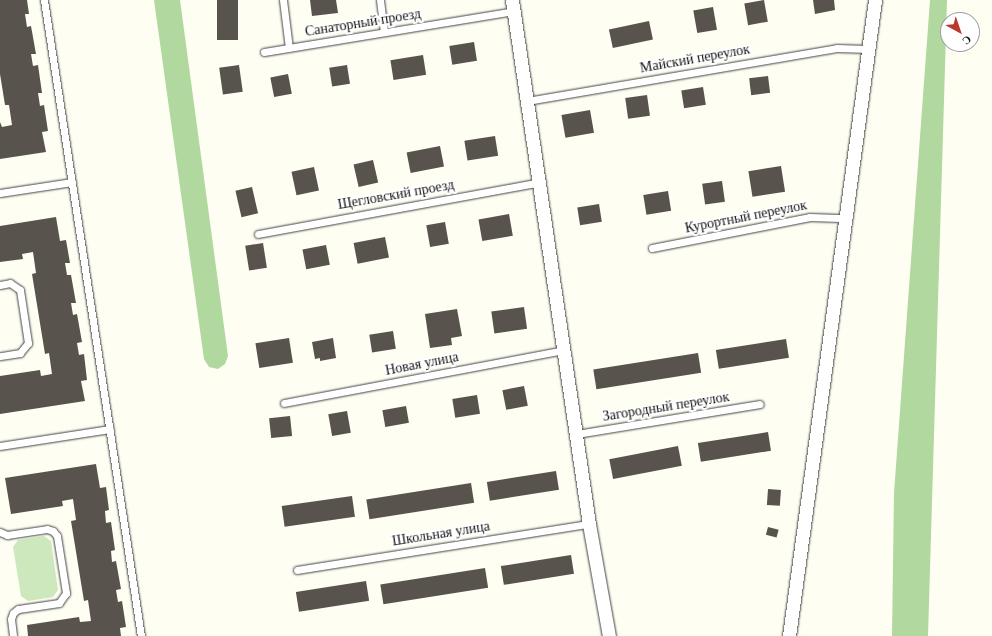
<!DOCTYPE html>
<html>
<head>
<meta charset="utf-8">
<style>
	body { margin:0 }
	#map { position:relative; width:992px; height:636px; overflow:hidden; background:#fefef3; font-family:"Times New Roman",serif }
	div>[style] { position:absolute }
	.green>* { inset:0; background:#cee8be }
	.forest>* { inset:0; background:#b1d89e }
	.building>* { inset:0; background:#58534d; transform-origin:0 0 }
	.roads { filter:drop-shadow(0 0 1px #434343) drop-shadow(0 0 1px #434343) }
	.lane>* { height:7px; margin:-3.5px; padding:0 3.5px; transform-origin:3.5px; border-radius:3.5px; background:#fff }
	.street>* { height:13px; margin:-6.5px; padding:0 6.5px; transform-origin:6.5px; border-radius:6.5px; background:#fff }
	span { translate:-50% -50%; white-space:nowrap; text-align:center; line-height:1.15; -webkit-text-stroke:4px #fff; paint-order:stroke }
	.street-label { font-size:14px; color:#101010 }
	.north { position:absolute; left:940px; top:12px; width:40px; height:40px; box-sizing:border-box; background:#fff; border:1px solid #9f9f9f; border-radius:50%; rotate:140deg; font-size:11px; font-weight:700; line-height:16px; text-align:center; color:#101010 }
	.north::after { content:''; display:block; margin:auto; width:14px; height:18px; background:#bb382d; clip-path:polygon(50% 0,100% 100%,50% 72%,0 100%) }
</style>
</head>
<body>
<div id="map">
	<div class="green">
		<div style="clip-path:polygon(44px 536px,51px 541px,58px 590px,53px 597px,28px 601px,21px 596px,13px 547px,18px 540px)"></div>
	</div>
	<div class="forest">
		<div style="clip-path:polygon(154px 0,180px 0,228px 356px,225px 364px,218px 369px,209px 367px,204px 359px)"></div>
		<div style="clip-path:polygon(930px 0,947px 0,928px 636px,892px 636px,894px 493px)"></div>
	</div>
	<div class="building">
		<div style="clip-path:polygon(0 0,27px 0,29px 14px,25px 14px,27px 27px,31px 26px,36px 54px,31px 54px,33px 66px,38px 65px,42px 93px,38px 93px,40px 106px,44px 105px,48px 131px,42px 132px,46px 152px,0 159px,0 122px,2px 127px,12px 125px,9px 105px,5px 105px,0 74px)"></div>
		<div style="left:217px;top:0;width:21px;height:40px"></div>
		<div style="clip-path:polygon(310px 0,336px 0,338px 13px,312px 16px)"></div>
		<div style="left:764px;top:0;width:22px;height:20px;rotate:80deg"></div>
		<div style="clip-path:polygon(813px 0,834px 0,835px 10px,815px 14px)"></div>
		<div style="left:713px;top:7px;width:23px;height:20px;rotate:80deg"></div>
		<div style="left:649px;top:21px;width:19px;height:41px;rotate:78deg"></div>
		<div style="left:474px;top:42px;width:19px;height:25px;rotate:81deg"></div>
		<div style="left:423px;top:55px;width:20px;height:33px;rotate:81deg"></div>
		<div style="left:239px;top:65px;width:27px;height:20px;rotate:82deg"></div>
		<div style="left:347px;top:65px;width:19px;height:18px;rotate:81deg"></div>
		<div style="left:288px;top:74px;width:20px;height:18px;rotate:79deg"></div>
		<div style="left:768px;top:76px;width:17px;height:19px;rotate:83deg"></div>
		<div style="left:703px;top:87px;width:18px;height:22px;rotate:81deg"></div>
		<div style="left:647px;top:95px;width:21px;height:22px;rotate:82deg"></div>
		<div style="left:590px;top:110px;width:23px;height:29px;rotate:80deg"></div>
		<div style="left:495px;top:136px;width:20px;height:31px;rotate:81deg"></div>
		<div style="left:440px;top:146px;width:21px;height:34px;rotate:79deg"></div>
		<div style="left:373px;top:160px;width:23px;height:20px;rotate:77deg"></div>
		<div style="left:781px;top:166px;width:26px;height:33px;rotate:81deg"></div>
		<div style="left:314px;top:167px;width:24px;height:23px;rotate:78deg"></div>
		<div style="left:722px;top:181px;width:21px;height:20px;rotate:82deg"></div>
		<div style="left:252px;top:187px;width:27px;height:17px;rotate:77deg"></div>
		<div style="left:668px;top:191px;width:20px;height:25px;rotate:81deg"></div>
		<div style="left:599px;top:204px;width:18px;height:22px;rotate:81deg"></div>
		<div style="left:509px;top:214px;width:22px;height:31px;rotate:80deg"></div>
		<div style="clip-path:polygon(56px 217px,60px 241px,66px 240px,70px 263px,65px 263px,67px 275px,71px 275px,76px 303px,71px 303px,73px 315px,77px 314px,82px 342px,77px 343px,79px 355px,84px 354px,87px 380px,81px 381px,85px 401px,0 414px,0 376px,40px 370px,41px 376px,52px 374px,49px 353px,45px 354px,32px 274px,36px 273px,33px 252px,22px 254px,23px 259px,0 262px,0 226px)"></div>
		<div style="left:445px;top:222px;width:22px;height:19px;rotate:80deg"></div>
		<div style="left:385px;top:237px;width:21px;height:32px;rotate:79deg"></div>
		<div style="left:263px;top:243px;width:25px;height:18px;rotate:81deg"></div>
		<div style="left:326px;top:245px;width:20px;height:24px;rotate:79deg"></div>
		<div style="left:524px;top:307px;width:22px;height:33px;rotate:82deg"></div>
		<div style="clip-path:polygon(457px 309px,462px 336px,451px 338px,452px 345px,430px 348px,425px 314px)"></div>
		<div style="left:393px;top:331px;width:18px;height:24px;rotate:81deg"></div>
		<div style="left:289px;top:338px;width:25px;height:34px;rotate:81deg"></div>
		<div style="clip-path:polygon(333px 338px,336px 358px,320px 361px,320px 358px,315px 359px,312px 342px)"></div>
		<div style="left:786px;top:339px;width:19px;height:71px;rotate:81deg"></div>
		<div style="left:698px;top:353px;width:20px;height:106px;rotate:81deg"></div>
		<div style="left:524px;top:386px;width:20px;height:22px;rotate:79deg"></div>
		<div style="left:477px;top:395px;width:19px;height:25px;rotate:81deg"></div>
		<div style="left:406px;top:406px;width:17px;height:24px;rotate:80deg"></div>
		<div style="left:347px;top:411px;width:22px;height:19px;rotate:80deg"></div>
		<div style="left:290px;top:416px;width:20px;height:21px;rotate:84deg"></div>
		<div style="left:768px;top:432px;width:19px;height:71px;rotate:81deg"></div>
		<div style="left:678px;top:446px;width:20px;height:70px;rotate:79deg"></div>
		<div style="clip-path:polygon(96px 464px,100px 488px,106px 487px,109px 510px,105px 511px,106px 523px,111px 522px,115px 550px,111px 551px,112px 562px,116px 561px,121px 589px,116px 590px,118px 602px,122px 601px,126px 627px,120px 628px,121px 636px,28px 636px,27px 625px,79px 617px,80px 622px,91px 621px,88px 600px,84px 601px,71px 521px,76px 520px,73px 499px,62px 501px,63px 506px,11px 514px,5px 478px)"></div>
		<div style="left:556px;top:471px;width:19px;height:70px;rotate:81deg"></div>
		<div style="left:471px;top:483px;width:20px;height:106px;rotate:81deg"></div>
		<div style="left:768px;top:489px;width:13px;height:16px;rotate:4deg"></div>
		<div style="left:352px;top:496px;width:21px;height:71px;rotate:82deg"></div>
		<div style="left:768px;top:527px;width:11px;height:8px;rotate:15deg"></div>
		<div style="left:571px;top:555px;width:19px;height:71px;rotate:81deg"></div>
		<div style="left:485px;top:568px;width:20px;height:106px;rotate:81deg"></div>
		<div style="left:366px;top:581px;width:20px;height:71px;rotate:81deg"></div>
	</div>
	<div class="roads">
		<div class="lane">
			<div style="left:44px;top:0;width:643px;rotate:81.33deg"></div>
			<div style="left:283px;top:0;width:48px;rotate:82.9deg"></div>
			<div style="left:380px;top:0;width:32px;rotate:83deg"></div>
			<div style="left:264px;top:52px;width:253px;rotate:-9.3deg"></div>
			<div style="left:527px;top:101px;width:314px;rotate:-9.7deg"></div>
			<div style="left:837px;top:48px;width:31px;rotate:2deg"></div>
			<div style="left:0;top:193px;width:73px;rotate:-8.7deg"></div>
			<div style="left:258px;top:234px;width:287px;rotate:-10.4deg"></div>
			<div style="left:652px;top:248px;width:161px;rotate:-11.1deg"></div>
			<div style="left:810px;top:217px;width:36px;rotate:2deg"></div>
			<div style="left:0;top:285px;width:10px;rotate:-11deg"></div>
			<div style="left:10px;top:283px;width:12px;rotate:35deg"></div>
			<div style="left:20px;top:290px;width:54px;rotate:81.4deg"></div>
			<div style="left:28px;top:343px;width:13px;rotate:129deg"></div>
			<div style="left:20px;top:353px;width:20px;rotate:171deg"></div>
			<div style="left:284px;top:403px;width:285px;rotate:-10.7deg"></div>
			<div style="left:577px;top:434px;width:185px;rotate:-9.3deg"></div>
			<div style="left:0;top:446px;width:111px;rotate:-8.8deg"></div>
			<div style="left:0;top:532px;width:8px;rotate:23deg"></div>
			<div style="left:7px;top:535px;width:40px;rotate:-8.5deg"></div>
			<div style="left:47px;top:529px;width:6px;rotate:18deg"></div>
			<div style="left:53px;top:531px;width:6px;rotate:51deg"></div>
			<div style="left:57px;top:536px;width:58px;rotate:81deg"></div>
			<div style="left:66px;top:593px;width:12px;rotate:125deg"></div>
			<div style="left:59px;top:603px;width:41px;rotate:171.7deg"></div>
			<div style="left:18px;top:609px;width:6px;rotate:141deg"></div>
			<div style="left:13px;top:613px;width:6px;rotate:108deg"></div>
			<div style="left:11px;top:619px;width:17px;rotate:83deg"></div>
			<div style="left:297px;top:570px;width:296px;rotate:-9deg"></div>
		</div>
		<div class="street">
			<div style="left:512px;top:0;width:530px;rotate:81.64deg"></div>
			<div style="left:589px;top:524px;width:114px;rotate:79.9deg"></div>
			<div style="left:789px;top:636px;width:642px;rotate:-82.3deg"></div>
		</div>
	</div>
	<div class="street-label">
		<span style="left:363px;top:23px;rotate:-9deg">Санаторный проезд</span>
		<span style="left:695px;top:59px;rotate:-10deg">Майский переулок</span>
		<span style="left:396px;top:195px;rotate:-10deg">Щегловский проезд</span>
		<span style="left:746px;top:217px;rotate:-11deg">Курортный переулок</span>
		<span style="left:422px;top:364px;rotate:-11deg">Новая улица</span>
		<span style="left:666px;top:407px;rotate:-9deg">Загородный переулок</span>
		<span style="left:441px;top:534px;rotate:-9deg">Школьная улица</span>
	</div>
	<div class="north">С</div>
</div>
</body>
</html>
